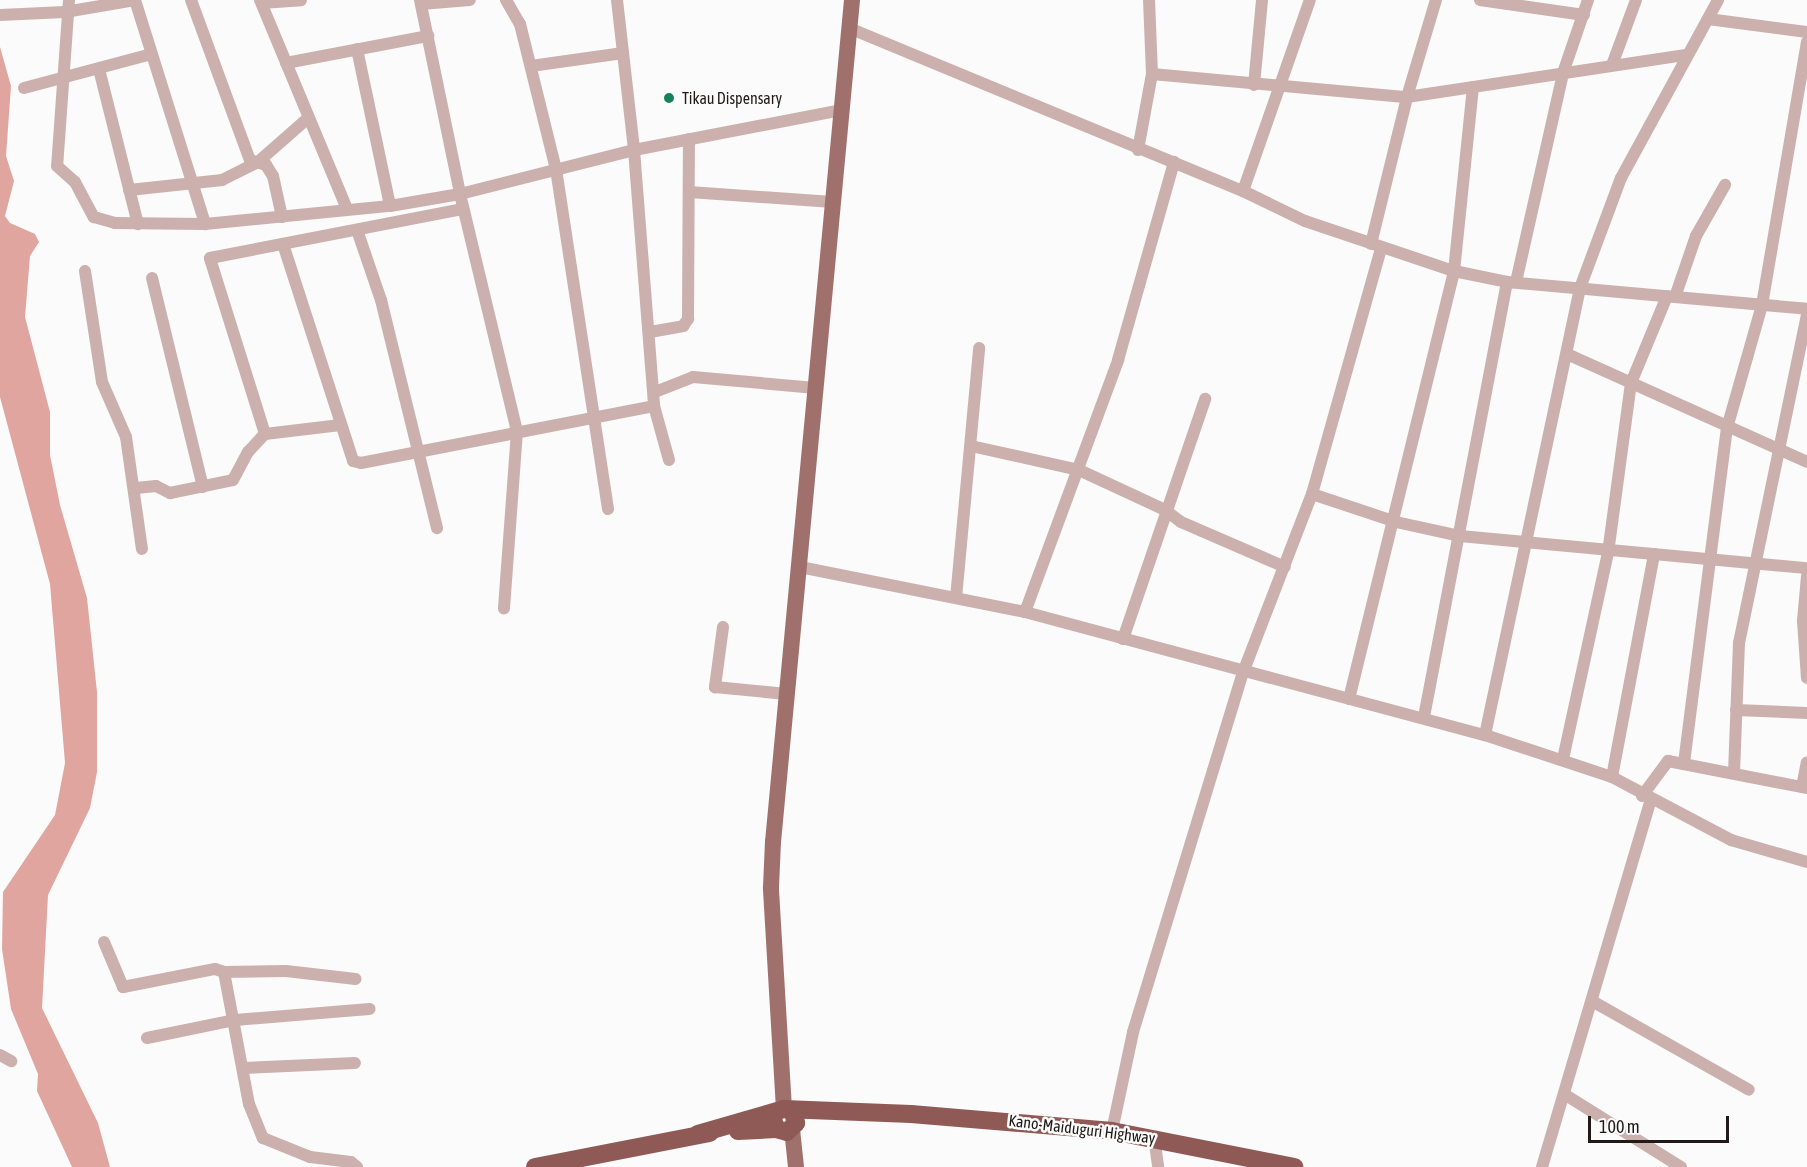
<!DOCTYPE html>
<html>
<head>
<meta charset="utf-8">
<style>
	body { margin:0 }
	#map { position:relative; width:1807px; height:1167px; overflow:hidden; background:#fbfbfb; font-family:"Asap Condensed",sans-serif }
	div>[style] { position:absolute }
	.water>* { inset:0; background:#dfa59e }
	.minor>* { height:12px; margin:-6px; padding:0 6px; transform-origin:6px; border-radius:6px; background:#cbb0ad }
	.major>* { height:16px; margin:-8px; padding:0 8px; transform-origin:8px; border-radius:8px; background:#a0716c }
	.highway>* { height:18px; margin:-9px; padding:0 9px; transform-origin:9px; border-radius:9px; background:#8f5a55 }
	.dots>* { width:16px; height:16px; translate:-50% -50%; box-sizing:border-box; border:3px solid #fbfbfb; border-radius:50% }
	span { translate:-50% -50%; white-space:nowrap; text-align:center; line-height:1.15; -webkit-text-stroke:5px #fbfbfb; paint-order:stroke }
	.poi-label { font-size:16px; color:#221a19 }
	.left { translate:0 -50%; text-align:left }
	.street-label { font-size:16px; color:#221a19 }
	.scale { position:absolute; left:1588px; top:1116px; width:141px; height:27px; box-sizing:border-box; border:3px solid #221a19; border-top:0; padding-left:8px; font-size:18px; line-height:21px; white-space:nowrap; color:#221a19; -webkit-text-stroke:4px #fbfbfb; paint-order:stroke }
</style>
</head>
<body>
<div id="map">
	<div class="water">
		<div style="clip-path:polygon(0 47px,11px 86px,6px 156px,14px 181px,5px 216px,10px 223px,35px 234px,39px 242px,30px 256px,25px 317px,50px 412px,50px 455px,60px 505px,87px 598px,97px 692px,97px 772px,90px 808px,48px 895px,42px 1008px,98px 1123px,110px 1167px,72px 1167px,37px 1091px,38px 1074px,11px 1009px,2px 949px,3px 892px,55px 815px,65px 763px,50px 584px,0 397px)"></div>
	</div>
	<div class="minor">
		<div style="left:69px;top:0;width:166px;rotate:94.1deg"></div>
		<div style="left:57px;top:166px;width:24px;rotate:42deg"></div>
		<div style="left:75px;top:182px;width:40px;rotate:62deg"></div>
		<div style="left:94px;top:217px;width:22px;rotate:16deg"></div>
		<div style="left:115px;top:223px;width:90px;rotate:0.6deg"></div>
		<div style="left:205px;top:224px;width:186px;rotate:-5.6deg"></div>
		<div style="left:390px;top:206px;width:71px;rotate:-9.7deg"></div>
		<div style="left:460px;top:194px;width:179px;rotate:-14.2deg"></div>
		<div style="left:634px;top:150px;width:212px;rotate:-10.9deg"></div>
		<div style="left:135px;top:0;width:235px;rotate:72.6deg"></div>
		<div style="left:191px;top:0;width:171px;rotate:69.8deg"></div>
		<div style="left:250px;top:160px;width:17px;rotate:17deg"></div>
		<div style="left:266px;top:165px;width:13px;rotate:58deg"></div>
		<div style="left:273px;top:176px;width:42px;rotate:77.6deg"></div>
		<div style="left:260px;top:0;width:226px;rotate:67.4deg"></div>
		<div style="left:420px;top:0;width:198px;rotate:78.3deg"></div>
		<div style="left:460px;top:194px;width:244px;rotate:76.5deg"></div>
		<div style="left:517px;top:431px;width:178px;rotate:94.2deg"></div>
		<div style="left:506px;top:0;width:28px;rotate:60deg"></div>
		<div style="left:520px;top:24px;width:149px;rotate:76.1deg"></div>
		<div style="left:556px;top:169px;width:344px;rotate:81.3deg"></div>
		<div style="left:617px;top:0;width:151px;rotate:83.5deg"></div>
		<div style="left:634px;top:150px;width:257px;rotate:85.5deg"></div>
		<div style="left:654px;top:406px;width:56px;rotate:74.5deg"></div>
		<div style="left:1480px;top:0;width:105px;rotate:8.2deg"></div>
		<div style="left:262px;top:3px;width:39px;rotate:-4deg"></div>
		<div style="left:421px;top:4px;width:49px;rotate:-4.7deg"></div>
		<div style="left:0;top:15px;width:65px;rotate:-2.6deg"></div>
		<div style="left:65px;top:12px;width:71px;rotate:-9.7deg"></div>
		<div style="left:1708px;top:19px;width:100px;rotate:7.5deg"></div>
		<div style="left:849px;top:28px;width:426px;rotate:22.5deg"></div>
		<div style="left:1243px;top:191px;width:69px;rotate:25.8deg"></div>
		<div style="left:1305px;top:221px;width:157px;rotate:18.6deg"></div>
		<div style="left:1454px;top:271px;width:54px;rotate:11.7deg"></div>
		<div style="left:1507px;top:282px;width:301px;rotate:5.1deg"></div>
		<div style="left:357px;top:49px;width:160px;rotate:78.1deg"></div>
		<div style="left:286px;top:63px;width:145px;rotate:-10.8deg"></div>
		<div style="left:1612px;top:65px;width:69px;rotate:-69.7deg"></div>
		<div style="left:531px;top:66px;width:93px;rotate:-8deg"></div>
		<div style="left:99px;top:69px;width:160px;rotate:75.9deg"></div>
		<div style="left:1152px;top:74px;width:256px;rotate:5.2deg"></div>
		<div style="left:1407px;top:97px;width:282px;rotate:-8.6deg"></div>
		<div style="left:1254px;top:85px;width:85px;rotate:-84.6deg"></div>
		<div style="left:24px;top:88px;width:132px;rotate:-14.9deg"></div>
		<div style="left:1138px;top:150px;width:77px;rotate:-79.6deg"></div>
		<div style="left:1152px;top:74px;width:74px;rotate:-92.3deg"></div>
		<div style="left:129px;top:190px;width:94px;rotate:-6.1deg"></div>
		<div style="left:222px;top:180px;width:40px;rotate:-26.6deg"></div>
		<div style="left:258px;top:162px;width:67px;rotate:-41.3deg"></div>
		<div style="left:1243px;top:191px;width:202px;rotate:-70.7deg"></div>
		<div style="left:689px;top:192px;width:144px;rotate:4deg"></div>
		<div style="left:357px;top:230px;width:74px;rotate:71.1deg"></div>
		<div style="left:381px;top:300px;width:235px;rotate:76.2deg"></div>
		<div style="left:283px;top:244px;width:228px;rotate:72.1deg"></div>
		<div style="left:353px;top:461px;width:8px;rotate:14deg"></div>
		<div style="left:361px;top:463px;width:298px;rotate:-11deg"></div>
		<div style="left:1371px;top:244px;width:151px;rotate:-76.2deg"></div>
		<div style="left:1407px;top:97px;width:101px;rotate:-73.4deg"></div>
		<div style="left:85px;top:271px;width:112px;rotate:81.3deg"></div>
		<div style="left:102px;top:382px;width:60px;rotate:66.4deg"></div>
		<div style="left:126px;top:437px;width:113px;rotate:81.9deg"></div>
		<div style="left:152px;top:278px;width:215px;rotate:76.3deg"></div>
		<div style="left:1516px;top:282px;width:214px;rotate:-77.3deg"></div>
		<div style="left:1563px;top:73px;width:77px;rotate:-71.1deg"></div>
		<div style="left:1675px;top:297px;width:65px;rotate:-71deg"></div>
		<div style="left:1696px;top:236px;width:59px;rotate:-60.4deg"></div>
		<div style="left:650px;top:332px;width:34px;rotate:-10deg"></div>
		<div style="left:683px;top:326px;width:9px;rotate:-54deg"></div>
		<div style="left:688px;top:319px;width:180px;rotate:-89.7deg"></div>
		<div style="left:1567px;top:354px;width:263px;rotate:24.2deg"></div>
		<div style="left:655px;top:392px;width:41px;rotate:-21.5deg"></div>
		<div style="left:693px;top:377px;width:123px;rotate:5.1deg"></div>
		<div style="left:265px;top:434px;width:184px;rotate:-107.4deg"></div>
		<div style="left:210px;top:258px;width:258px;rotate:-11deg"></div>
		<div style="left:971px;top:446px;width:111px;rotate:12.5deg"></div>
		<div style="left:1079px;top:470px;width:95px;rotate:24.9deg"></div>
		<div style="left:1165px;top:510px;width:20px;rotate:37deg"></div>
		<div style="left:1181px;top:522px;width:113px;rotate:23.4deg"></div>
		<div style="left:136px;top:488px;width:20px;rotate:-6deg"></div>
		<div style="left:156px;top:486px;width:16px;rotate:27deg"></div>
		<div style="left:170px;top:493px;width:64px;rotate:-11.7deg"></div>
		<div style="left:233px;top:480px;width:32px;rotate:-62deg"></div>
		<div style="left:248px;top:452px;width:25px;rotate:-47deg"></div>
		<div style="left:265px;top:434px;width:76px;rotate:-6.8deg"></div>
		<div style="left:1312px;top:494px;width:89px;rotate:18.4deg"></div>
		<div style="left:1396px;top:522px;width:66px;rotate:12.3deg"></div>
		<div style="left:1460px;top:536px;width:348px;rotate:5.3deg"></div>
		<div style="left:800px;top:567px;width:229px;rotate:11.3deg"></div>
		<div style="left:1025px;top:612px;width:476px;rotate:15deg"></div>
		<div style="left:1485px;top:735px;width:134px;rotate:18.3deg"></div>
		<div style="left:1612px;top:777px;width:135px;rotate:27.9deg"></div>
		<div style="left:1731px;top:840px;width:79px;rotate:16.1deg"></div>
		<div style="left:1807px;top:576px;width:45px;rotate:95.1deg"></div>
		<div style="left:1803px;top:621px;width:57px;rotate:86deg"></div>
		<div style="left:956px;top:598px;width:251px;rotate:-84.7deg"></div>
		<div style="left:1025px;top:612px;width:269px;rotate:-69.7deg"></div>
		<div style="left:1118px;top:360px;width:206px;rotate:-74.2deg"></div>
		<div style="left:723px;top:627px;width:61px;rotate:97.6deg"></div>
		<div style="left:715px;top:687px;width:72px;rotate:5.6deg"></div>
		<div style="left:1123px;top:639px;width:254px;rotate:-71.1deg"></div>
		<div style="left:1349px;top:699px;width:441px;rotate:-76.2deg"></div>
		<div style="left:1454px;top:271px;width:185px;rotate:-84.1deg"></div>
		<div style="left:1736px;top:710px;width:71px;rotate:2.4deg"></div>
		<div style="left:1424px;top:717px;width:443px;rotate:-79.2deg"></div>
		<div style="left:1485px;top:735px;width:457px;rotate:-78deg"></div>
		<div style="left:1580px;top:288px;width:117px;rotate:-69.6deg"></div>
		<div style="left:1621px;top:178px;width:203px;rotate:-61.4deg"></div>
		<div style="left:1563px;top:759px;width:211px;rotate:-77.7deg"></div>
		<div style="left:1608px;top:553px;width:172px;rotate:-82.3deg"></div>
		<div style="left:1631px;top:383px;width:94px;rotate:-67.5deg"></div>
		<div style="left:1684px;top:763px;width:338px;rotate:-82.7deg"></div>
		<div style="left:1727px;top:428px;width:128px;rotate:-74.1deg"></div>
		<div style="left:1762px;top:305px;width:267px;rotate:-80.3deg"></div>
		<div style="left:1734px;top:773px;width:130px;rotate:-87.8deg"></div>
		<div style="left:1739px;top:643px;width:334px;rotate:-78.3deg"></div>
		<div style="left:1612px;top:777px;width:227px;rotate:-79.3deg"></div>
		<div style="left:1802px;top:787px;width:25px;rotate:-79deg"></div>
		<div style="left:1642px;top:796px;width:44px;rotate:-53.4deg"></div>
		<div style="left:1668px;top:761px;width:142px;rotate:11deg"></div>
		<div style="left:104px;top:942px;width:49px;rotate:67.1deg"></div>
		<div style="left:123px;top:987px;width:94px;rotate:-11.1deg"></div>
		<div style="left:215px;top:969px;width:9px;rotate:18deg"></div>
		<div style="left:224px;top:972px;width:134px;rotate:79.3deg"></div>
		<div style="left:249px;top:1104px;width:37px;rotate:68deg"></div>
		<div style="left:263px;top:1138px;width:51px;rotate:22deg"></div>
		<div style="left:310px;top:1157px;width:41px;rotate:7deg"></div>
		<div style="left:351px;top:1162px;width:8px;rotate:40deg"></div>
		<div style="left:224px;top:972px;width:62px;rotate:-0.9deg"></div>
		<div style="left:286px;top:971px;width:70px;rotate:6.5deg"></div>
		<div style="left:1592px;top:1001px;width:180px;rotate:29.5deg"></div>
		<div style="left:147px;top:1038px;width:90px;rotate:-11.6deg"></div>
		<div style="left:235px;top:1020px;width:135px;rotate:-4.7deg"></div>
		<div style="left:0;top:1055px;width:13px;rotate:29deg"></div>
		<div style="left:243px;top:1068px;width:112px;rotate:-2.6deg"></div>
		<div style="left:1564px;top:1094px;width:138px;rotate:32deg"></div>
		<div style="left:1112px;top:1131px;width:101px;rotate:-78deg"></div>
		<div style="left:1133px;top:1032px;width:379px;rotate:-73deg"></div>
		<div style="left:1244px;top:670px;width:189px;rotate:-68.9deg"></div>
		<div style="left:1312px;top:494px;width:255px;rotate:-74.3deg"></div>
		<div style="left:1154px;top:1137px;width:30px;rotate:82deg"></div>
		<div style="left:1542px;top:1167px;width:383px;rotate:-73.5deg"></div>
	</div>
	<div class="major">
		<div style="left:784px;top:1109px;width:222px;rotate:-93.4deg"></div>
		<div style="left:771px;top:887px;width:45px;rotate:-87.5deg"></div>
		<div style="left:773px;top:842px;width:846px;rotate:-84.64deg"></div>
		<div style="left:792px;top:1129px;width:38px;rotate:84deg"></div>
	</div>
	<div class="highway">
		<div style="left:773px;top:1119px;width:10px;rotate:73deg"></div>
		<div style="left:776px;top:1129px;width:11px;rotate:15deg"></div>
		<div style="left:787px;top:1132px;width:13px;rotate:-45deg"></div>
		<div style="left:796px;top:1123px;width:10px;rotate:-107deg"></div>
		<div style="left:738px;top:1131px;width:38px;rotate:-3deg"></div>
		<div style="left:698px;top:1134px;width:90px;rotate:-16.2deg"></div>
		<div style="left:784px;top:1109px;width:127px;rotate:2.3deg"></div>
		<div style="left:911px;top:1114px;width:202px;rotate:4.8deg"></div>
		<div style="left:1112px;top:1131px;width:186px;rotate:11.2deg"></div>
		<div style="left:535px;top:1167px;width:178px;rotate:-11deg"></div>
	</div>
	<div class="dots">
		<div style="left:669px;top:98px;background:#18815c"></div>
	</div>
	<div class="poi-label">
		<span class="left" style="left:682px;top:98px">Tikau Dispensary</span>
	</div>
	<div class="street-label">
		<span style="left:1082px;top:1129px;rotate:7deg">Kano-Maiduguri Highway</span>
	</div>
	<div class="scale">100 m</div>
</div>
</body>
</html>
